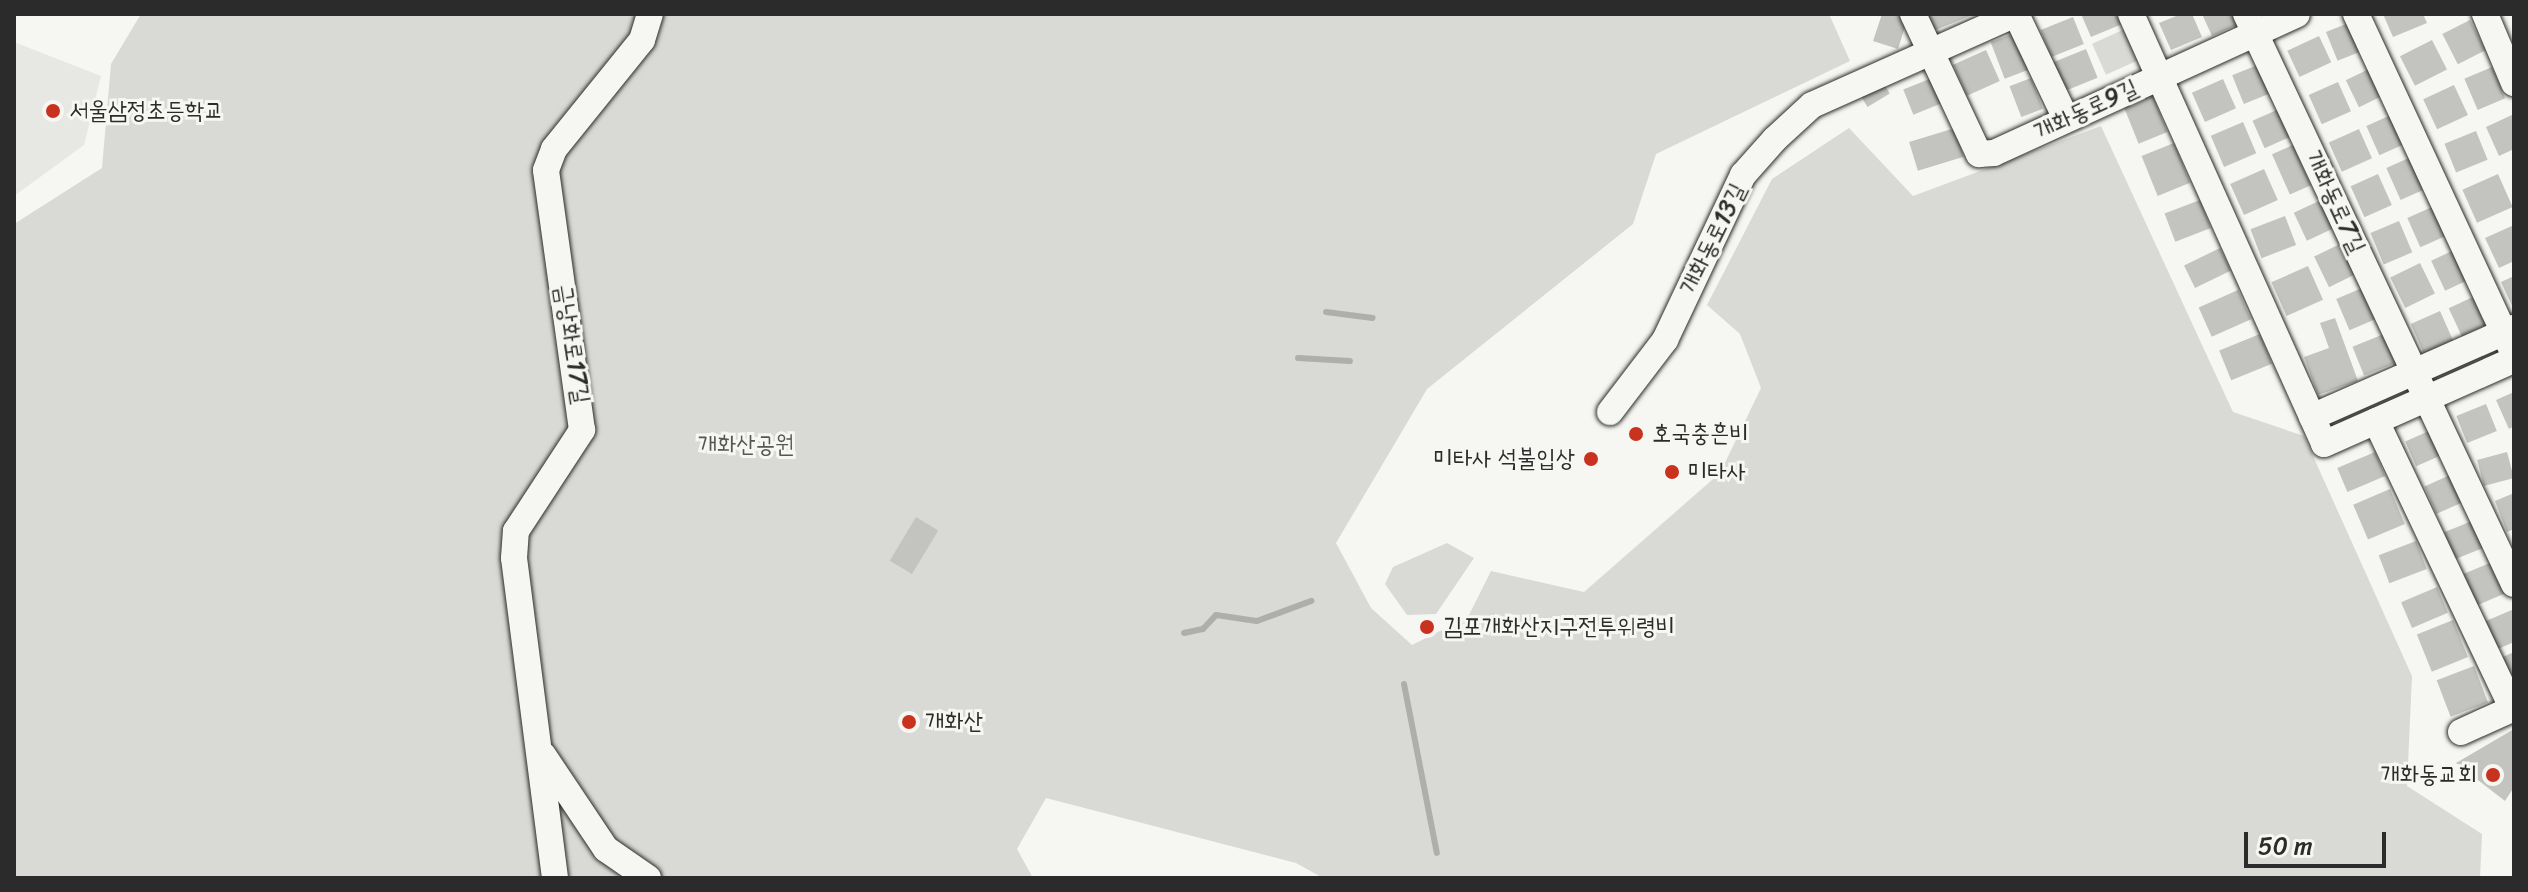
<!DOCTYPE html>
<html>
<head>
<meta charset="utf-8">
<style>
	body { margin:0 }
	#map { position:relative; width:2528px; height:892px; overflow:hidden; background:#f6f6f2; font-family:Sriracha,"Poor Story",sans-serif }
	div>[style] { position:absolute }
	.built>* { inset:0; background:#e7e7e3 }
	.green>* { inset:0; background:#d9d9d5; transform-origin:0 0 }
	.stream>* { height:6px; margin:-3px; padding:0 3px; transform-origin:3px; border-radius:3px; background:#aeaeab }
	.building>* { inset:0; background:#c3c3c0; transform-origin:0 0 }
	.roads { filter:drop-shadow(0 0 2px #2b2b2b) drop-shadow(0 0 2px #2b2b2b) }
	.minor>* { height:26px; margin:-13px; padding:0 13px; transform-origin:13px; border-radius:13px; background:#f6f6f2 }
	.dots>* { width:22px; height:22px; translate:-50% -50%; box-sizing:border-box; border:4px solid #f6f6f2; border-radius:50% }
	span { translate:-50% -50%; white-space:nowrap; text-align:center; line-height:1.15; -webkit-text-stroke:6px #f6f6f2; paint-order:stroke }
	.street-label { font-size:24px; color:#2b2b2b }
	.poi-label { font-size:24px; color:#2b2b2b }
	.left { translate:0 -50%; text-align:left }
	.right { translate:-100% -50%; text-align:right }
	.park-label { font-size:24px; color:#565656 }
	.frame { position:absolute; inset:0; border:16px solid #2b2b2b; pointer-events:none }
	.scale { position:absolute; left:2244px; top:832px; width:142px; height:36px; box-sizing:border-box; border:4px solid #2b2b2b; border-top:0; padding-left:10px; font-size:24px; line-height:28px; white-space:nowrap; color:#2b2b2b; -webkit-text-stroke:6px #f6f6f2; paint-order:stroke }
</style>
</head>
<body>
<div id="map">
	<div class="built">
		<div style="clip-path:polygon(14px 42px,101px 76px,84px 145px,14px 196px)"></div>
	</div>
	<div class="green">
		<div style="clip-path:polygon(141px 14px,1829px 14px,1850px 61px,1656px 154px,1633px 224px,1427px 389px,1336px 543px,1371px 608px,1412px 645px,1468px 617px,1491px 571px,1584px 592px,1720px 473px,1761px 388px,1740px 334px,1707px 305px,1772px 179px,1849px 128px,1913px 196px,2101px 126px,2233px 412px,2304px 436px,2412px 676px,2407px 786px,2482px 834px,2480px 878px,1323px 878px,1296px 863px,1046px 798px,1017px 849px,1033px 878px,14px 878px,14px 224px,102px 168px,111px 64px)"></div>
		<div style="left:2125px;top:29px;width:34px;height:36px;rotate:66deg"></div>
		<div style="clip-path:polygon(1447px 543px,1474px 558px,1436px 614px,1407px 615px,1385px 584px,1393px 567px)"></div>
	</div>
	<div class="stream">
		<div style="left:1326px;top:312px;width:47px;rotate:7.3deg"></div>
		<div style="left:1298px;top:358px;width:52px;rotate:3.3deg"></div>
		<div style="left:1184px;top:633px;width:19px;rotate:-12deg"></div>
		<div style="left:1203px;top:629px;width:19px;rotate:-47deg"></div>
		<div style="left:1216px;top:615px;width:41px;rotate:8.3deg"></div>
		<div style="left:1257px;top:621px;width:58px;rotate:-20.3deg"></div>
		<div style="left:1404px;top:684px;width:172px;rotate:79deg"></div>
	</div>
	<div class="building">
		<div style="clip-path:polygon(1882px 14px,1908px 17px,1898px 49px,1873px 41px)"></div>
		<div style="clip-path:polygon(1926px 14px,1975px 14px,1933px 31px)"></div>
		<div style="clip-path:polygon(2081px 14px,2118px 14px,2122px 24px,2091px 37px)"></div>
		<div style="clip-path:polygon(2181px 14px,2192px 14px,2202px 37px,2171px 50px,2159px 23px)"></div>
		<div style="clip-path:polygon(2202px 14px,2234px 14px,2239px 24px,2212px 36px)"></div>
		<div style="clip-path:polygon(2383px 14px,2423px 14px,2427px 23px,2393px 37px)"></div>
		<div style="left:2073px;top:17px;width:29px;height:35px;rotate:68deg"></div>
		<div style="left:2470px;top:20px;width:34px;height:31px;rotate:63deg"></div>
		<div style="left:2351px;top:22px;width:31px;height:27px;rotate:68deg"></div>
		<div style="left:2015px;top:33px;width:39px;height:26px;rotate:69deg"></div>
		<div style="left:2319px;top:36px;width:29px;height:35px;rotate:65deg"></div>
		<div style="left:2432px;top:40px;width:33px;height:36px;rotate:63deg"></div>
		<div style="left:2086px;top:49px;width:31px;height:36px;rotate:68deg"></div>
		<div style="left:1986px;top:50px;width:34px;height:36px;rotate:66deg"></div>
		<div style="left:2260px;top:64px;width:31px;height:30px;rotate:68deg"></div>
		<div style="left:2492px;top:67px;width:34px;height:30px;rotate:67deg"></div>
		<div style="left:2371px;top:68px;width:30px;height:28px;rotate:64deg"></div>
		<div style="left:1932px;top:78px;width:27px;height:31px;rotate:68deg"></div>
		<div style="left:2031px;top:78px;width:33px;height:23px;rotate:69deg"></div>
		<div style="left:1881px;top:79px;width:17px;height:26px;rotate:59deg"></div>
		<div style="left:2223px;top:79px;width:32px;height:34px;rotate:66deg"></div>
		<div style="left:2338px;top:82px;width:32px;height:32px;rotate:66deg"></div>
		<div style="left:2454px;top:85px;width:33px;height:34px;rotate:65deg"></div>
		<div style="left:2152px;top:94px;width:41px;height:31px;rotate:68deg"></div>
		<div style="left:2279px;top:109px;width:30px;height:29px;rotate:66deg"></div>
		<div style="clip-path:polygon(2514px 114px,2514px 149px,2499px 156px,2486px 127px)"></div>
		<div style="left:2391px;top:115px;width:32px;height:27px;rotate:66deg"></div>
		<div style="left:2243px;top:122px;width:34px;height:35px;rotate:67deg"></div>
		<div style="left:1955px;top:128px;width:30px;height:48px;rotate:73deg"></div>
		<div style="left:2359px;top:129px;width:32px;height:33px;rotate:66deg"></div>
		<div style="left:2476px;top:131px;width:31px;height:34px;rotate:68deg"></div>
		<div style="left:2174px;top:143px;width:43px;height:35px;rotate:68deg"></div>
		<div style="left:2293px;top:145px;width:44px;height:23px;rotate:66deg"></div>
		<div style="left:2411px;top:157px;width:35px;height:27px;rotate:66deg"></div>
		<div style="left:2264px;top:169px;width:34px;height:37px;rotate:66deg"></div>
		<div style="left:2378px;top:174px;width:34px;height:30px;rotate:66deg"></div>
		<div style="left:2498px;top:174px;width:36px;height:39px;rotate:66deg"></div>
		<div style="left:2200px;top:200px;width:30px;height:38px;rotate:69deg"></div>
		<div style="left:2321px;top:200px;width:31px;height:30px;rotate:65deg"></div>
		<div style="left:2432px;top:207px;width:32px;height:27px;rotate:66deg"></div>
		<div style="left:2285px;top:216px;width:31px;height:37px;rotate:69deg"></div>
		<div style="left:2399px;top:221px;width:34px;height:31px;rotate:67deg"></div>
		<div style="clip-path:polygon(2514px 225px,2514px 261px,2499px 268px,2485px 238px)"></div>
		<div style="left:2342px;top:243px;width:34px;height:31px;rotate:64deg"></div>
		<div style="left:2220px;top:248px;width:25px;height:40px;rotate:64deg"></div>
		<div style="left:2452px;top:251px;width:33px;height:23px;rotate:65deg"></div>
		<div style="left:2420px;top:263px;width:34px;height:33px;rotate:64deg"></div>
		<div style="left:2308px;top:266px;width:37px;height:40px;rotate:66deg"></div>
		<div style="clip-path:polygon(2514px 276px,2514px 310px,2501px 282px)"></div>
		<div style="left:2362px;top:288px;width:34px;height:28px;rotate:67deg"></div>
		<div style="left:2238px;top:290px;width:32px;height:43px;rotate:66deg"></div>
		<div style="left:2475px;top:296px;width:31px;height:29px;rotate:65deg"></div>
		<div style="left:2440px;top:311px;width:32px;height:32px;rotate:66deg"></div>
		<div style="clip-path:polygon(2335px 318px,2358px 381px,2318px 395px,2304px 357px,2329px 348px,2320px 323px)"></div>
		<div style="left:2260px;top:334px;width:32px;height:44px;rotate:68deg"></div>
		<div style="left:2384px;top:334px;width:31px;height:34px;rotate:68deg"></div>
		<div style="clip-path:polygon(2514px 392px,2514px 426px,2509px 429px,2496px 400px)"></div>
		<div style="left:2486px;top:404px;width:29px;height:32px;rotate:68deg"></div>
		<div style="left:2429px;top:431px;width:27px;height:26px;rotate:66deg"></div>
		<div style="left:2375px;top:452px;width:26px;height:41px;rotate:67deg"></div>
		<div style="left:2507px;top:452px;width:27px;height:31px;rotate:75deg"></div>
		<div style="left:2450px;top:475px;width:30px;height:28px;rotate:66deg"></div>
		<div style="left:2390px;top:489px;width:38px;height:40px;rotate:67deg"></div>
		<div style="clip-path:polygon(2514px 493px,2514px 529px,2507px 532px,2495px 501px)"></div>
		<div style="left:916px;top:517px;width:26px;height:51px;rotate:31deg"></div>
		<div style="left:2472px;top:521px;width:29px;height:30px;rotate:68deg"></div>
		<div style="left:2416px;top:541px;width:30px;height:40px;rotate:69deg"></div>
		<div style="left:2492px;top:562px;width:34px;height:31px;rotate:67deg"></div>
		<div style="left:2437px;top:587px;width:28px;height:39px;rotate:67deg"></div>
		<div style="clip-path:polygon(2514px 609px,2514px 642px,2498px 649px,2486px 621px)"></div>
		<div style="left:2453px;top:620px;width:40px;height:39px;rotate:68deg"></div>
		<div style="clip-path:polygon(2514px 652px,2514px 684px,2503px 657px)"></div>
		<div style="left:2474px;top:666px;width:39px;height:40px;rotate:69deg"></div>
		<div style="clip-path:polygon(2514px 729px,2514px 787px,2505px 801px,2456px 763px)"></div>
	</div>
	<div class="roads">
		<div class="minor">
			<div style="left:1913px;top:14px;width:155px;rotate:64.8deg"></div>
			<div style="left:1979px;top:154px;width:15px;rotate:-4deg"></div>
			<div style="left:1994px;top:153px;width:333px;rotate:-24.6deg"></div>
			<div style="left:2016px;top:14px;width:116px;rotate:64.5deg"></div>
			<div style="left:2131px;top:14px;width:471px;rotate:65.8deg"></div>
			<div style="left:2324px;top:444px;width:208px;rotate:-23.9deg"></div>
			<div style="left:2246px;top:14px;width:630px;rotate:64.82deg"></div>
			<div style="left:2356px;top:14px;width:375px;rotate:65.1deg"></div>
			<div style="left:2485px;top:14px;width:75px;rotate:67.2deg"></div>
			<div style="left:1610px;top:412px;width:91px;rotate:-52.6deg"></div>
			<div style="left:1665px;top:340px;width:183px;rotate:-64.7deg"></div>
			<div style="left:1743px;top:175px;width:48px;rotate:-48.4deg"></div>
			<div style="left:1775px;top:139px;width:50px;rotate:-42.6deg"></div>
			<div style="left:1812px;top:105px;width:222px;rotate:-24.1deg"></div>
			<div style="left:2312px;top:417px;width:221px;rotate:-23.8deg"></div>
			<div style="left:2376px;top:421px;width:319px;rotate:64.6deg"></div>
			<div style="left:2461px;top:732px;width:58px;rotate:-24.4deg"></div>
			<div style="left:543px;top:755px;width:113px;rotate:56.2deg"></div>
			<div style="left:606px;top:849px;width:51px;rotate:34.6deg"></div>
			<div style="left:555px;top:878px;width:323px;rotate:-97.3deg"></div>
			<div style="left:514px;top:558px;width:27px;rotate:-86deg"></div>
			<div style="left:516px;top:531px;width:121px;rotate:-56.8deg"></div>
			<div style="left:582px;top:430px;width:262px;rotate:-97.9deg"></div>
			<div style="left:546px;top:170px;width:22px;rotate:-69deg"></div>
			<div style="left:554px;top:149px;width:140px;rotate:-51.1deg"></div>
			<div style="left:642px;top:40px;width:27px;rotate:-73deg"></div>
		</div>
	</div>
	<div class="dots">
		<div style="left:53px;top:111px;background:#c8321e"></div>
		<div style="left:1636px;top:434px;background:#c8321e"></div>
		<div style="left:1591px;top:459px;background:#c8321e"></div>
		<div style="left:1672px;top:472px;background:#c8321e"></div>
		<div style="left:1427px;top:627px;background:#c8321e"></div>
		<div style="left:909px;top:722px;background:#c8321e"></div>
		<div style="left:2493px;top:775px;background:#c8321e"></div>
	</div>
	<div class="street-label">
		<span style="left:2086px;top:110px;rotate:-25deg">개화동로9길</span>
		<span style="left:2335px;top:202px;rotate:65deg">개화동로7길</span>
		<span style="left:1713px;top:239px;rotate:-64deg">개화동로13길</span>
		<span style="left:572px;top:344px;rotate:81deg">금낭화로17길</span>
	</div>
	<div class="poi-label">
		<span class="left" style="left:69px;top:111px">서울삼정초등학교</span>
		<span class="left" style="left:1652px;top:434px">호국충흔비</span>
		<span class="right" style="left:1575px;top:459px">미타사 석불입상</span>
		<span class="left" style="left:1688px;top:472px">미타사</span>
		<span class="left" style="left:1443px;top:627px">김포개화산지구전투위령비</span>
		<span class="left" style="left:925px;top:722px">개화산</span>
		<span class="right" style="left:2477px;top:775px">개화동교회</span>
	</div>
	<div class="park-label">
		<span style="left:746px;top:445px">개화산공원</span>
	</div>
	<div class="frame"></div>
	<div class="scale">50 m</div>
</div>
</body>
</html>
